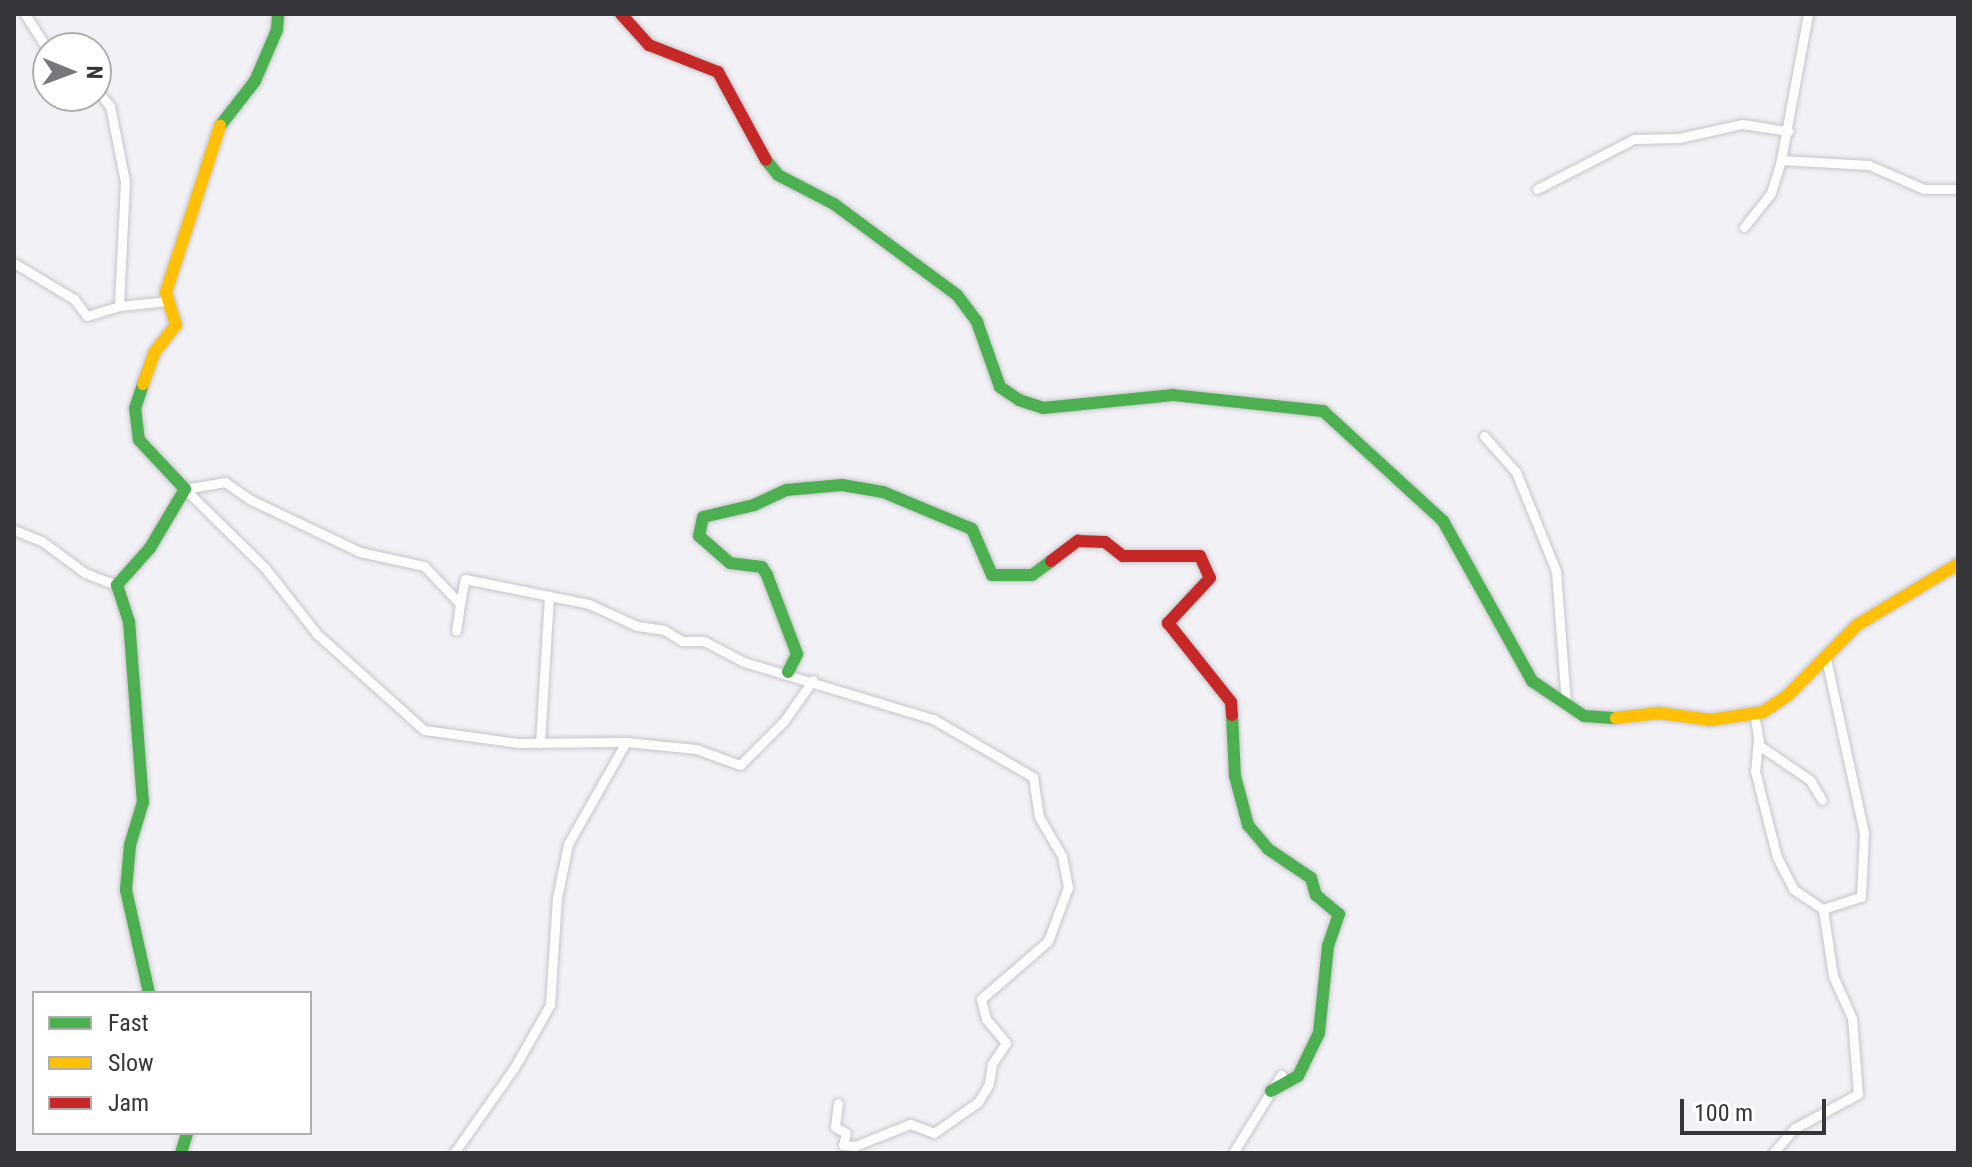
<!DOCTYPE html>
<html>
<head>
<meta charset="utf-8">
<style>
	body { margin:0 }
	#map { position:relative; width:1972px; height:1167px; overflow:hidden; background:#f1f1f6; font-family:"Roboto Condensed",sans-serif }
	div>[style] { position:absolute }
	.roads { filter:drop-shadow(0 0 2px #c5c5c9) drop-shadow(0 0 2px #c5c5c9) }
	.street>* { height:9px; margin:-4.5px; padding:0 4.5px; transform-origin:4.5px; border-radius:4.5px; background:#fdfdfe }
	.fast>* { height:12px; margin:-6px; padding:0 6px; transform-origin:6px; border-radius:6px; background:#4caf50 }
	.slow>* { height:12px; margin:-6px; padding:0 6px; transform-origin:6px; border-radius:6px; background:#ffc107 }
	.jam>* { height:12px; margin:-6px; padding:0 6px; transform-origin:6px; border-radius:6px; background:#c62828 }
	span { translate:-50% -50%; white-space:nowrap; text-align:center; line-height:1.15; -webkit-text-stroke:7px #fff; paint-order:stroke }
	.frame { position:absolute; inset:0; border:16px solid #36363a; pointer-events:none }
	.legend { position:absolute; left:32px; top:991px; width:280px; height:144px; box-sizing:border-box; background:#fff; border:2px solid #afafb0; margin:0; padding:10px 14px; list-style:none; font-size:24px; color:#36363a }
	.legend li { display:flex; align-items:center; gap:16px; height:40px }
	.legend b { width:40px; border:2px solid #afafb0 }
	.north { position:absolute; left:32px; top:32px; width:80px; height:80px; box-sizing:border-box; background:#fff; border:2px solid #afafb0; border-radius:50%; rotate:91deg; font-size:22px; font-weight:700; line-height:32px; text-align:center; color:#36363a }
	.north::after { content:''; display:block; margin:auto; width:28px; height:36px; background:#77777c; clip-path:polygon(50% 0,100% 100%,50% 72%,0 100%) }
	.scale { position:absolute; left:1680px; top:1099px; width:146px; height:36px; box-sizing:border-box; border:4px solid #36363a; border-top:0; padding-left:10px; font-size:24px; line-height:28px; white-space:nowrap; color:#36363a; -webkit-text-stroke:6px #fff; paint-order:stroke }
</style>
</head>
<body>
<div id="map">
	<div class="roads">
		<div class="street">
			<div style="left:25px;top:14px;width:43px;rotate:57.4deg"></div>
			<div style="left:96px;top:89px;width:22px;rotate:51deg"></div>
			<div style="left:110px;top:106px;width:77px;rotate:78.8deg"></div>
			<div style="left:125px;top:182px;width:124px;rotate:92.8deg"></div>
			<div style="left:1781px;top:160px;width:88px;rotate:3.3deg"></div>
			<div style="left:1869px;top:165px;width:60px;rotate:23.6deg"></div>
			<div style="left:1924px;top:189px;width:34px"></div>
			<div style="left:1537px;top:189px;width:109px;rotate:-27.3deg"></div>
			<div style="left:1634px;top:139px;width:45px;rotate:-1.3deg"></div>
			<div style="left:1679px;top:138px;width:65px;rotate:-12.5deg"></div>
			<div style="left:1742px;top:124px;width:47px;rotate:8.7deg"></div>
			<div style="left:1744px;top:227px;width:43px;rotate:-51.5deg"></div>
			<div style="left:1771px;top:193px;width:34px;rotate:-73deg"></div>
			<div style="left:1781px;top:160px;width:148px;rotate:-79.5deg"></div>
			<div style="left:14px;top:263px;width:70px;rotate:31deg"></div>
			<div style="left:74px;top:299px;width:21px;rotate:53deg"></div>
			<div style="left:87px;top:316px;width:34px;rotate:-17deg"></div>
			<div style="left:119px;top:306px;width:50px;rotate:-5.7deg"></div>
			<div style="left:1484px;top:436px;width:48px;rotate:48.4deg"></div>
			<div style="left:1516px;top:472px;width:107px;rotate:68deg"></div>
			<div style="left:1556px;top:571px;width:132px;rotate:85.7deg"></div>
			<div style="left:14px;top:530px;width:31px;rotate:22deg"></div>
			<div style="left:43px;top:542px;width:52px;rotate:36.4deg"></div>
			<div style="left:85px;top:573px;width:34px;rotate:21deg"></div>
			<div style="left:460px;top:604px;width:25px;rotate:-79deg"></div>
			<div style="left:465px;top:579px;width:126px;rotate:11.4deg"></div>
			<div style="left:589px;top:604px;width:53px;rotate:24.6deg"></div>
			<div style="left:637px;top:626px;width:27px;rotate:8deg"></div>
			<div style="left:664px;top:630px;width:21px;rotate:31deg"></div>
			<div style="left:682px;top:641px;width:22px"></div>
			<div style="left:704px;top:641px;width:45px;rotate:27.7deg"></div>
			<div style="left:744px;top:662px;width:197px;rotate:16.8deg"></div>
			<div style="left:933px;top:719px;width:116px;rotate:30.1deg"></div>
			<div style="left:1033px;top:777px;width:40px;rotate:81.5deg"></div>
			<div style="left:1039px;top:817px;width:45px;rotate:59.5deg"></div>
			<div style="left:1062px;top:856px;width:32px;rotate:79deg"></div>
			<div style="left:1068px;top:887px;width:58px;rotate:110.3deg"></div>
			<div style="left:1048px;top:941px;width:89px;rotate:139.1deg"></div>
			<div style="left:981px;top:999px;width:21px;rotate:76deg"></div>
			<div style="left:986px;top:1019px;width:31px;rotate:50deg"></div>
			<div style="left:1006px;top:1043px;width:25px;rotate:124deg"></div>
			<div style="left:992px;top:1064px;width:20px;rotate:99deg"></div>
			<div style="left:989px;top:1084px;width:21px;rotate:121deg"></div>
			<div style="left:978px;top:1102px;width:54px;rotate:144.8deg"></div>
			<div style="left:934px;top:1133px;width:26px;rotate:-159deg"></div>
			<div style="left:910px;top:1124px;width:59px;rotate:158.2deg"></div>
			<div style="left:855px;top:1146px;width:12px;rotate:-175deg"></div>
			<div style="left:843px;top:1145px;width:12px;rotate:-76deg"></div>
			<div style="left:846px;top:1133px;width:13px;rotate:-151deg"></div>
			<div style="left:835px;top:1127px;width:24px;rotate:-83deg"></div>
			<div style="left:1754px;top:713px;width:34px;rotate:80deg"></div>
			<div style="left:1760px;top:746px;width:60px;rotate:34.2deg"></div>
			<div style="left:1810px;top:780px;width:23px;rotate:59deg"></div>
			<div style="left:1758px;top:739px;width:32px;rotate:95deg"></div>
			<div style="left:1755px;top:771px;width:89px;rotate:75.7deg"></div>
			<div style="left:1777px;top:857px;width:36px;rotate:63deg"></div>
			<div style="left:1793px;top:889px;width:36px;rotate:34deg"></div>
			<div style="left:626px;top:742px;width:70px;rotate:5.7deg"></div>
			<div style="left:696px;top:749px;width:47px;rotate:20deg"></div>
			<div style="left:740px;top:765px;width:62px;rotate:-45deg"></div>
			<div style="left:784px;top:721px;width:50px;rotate:-54.7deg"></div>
			<div style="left:540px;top:743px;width:147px;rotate:-86.5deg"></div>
			<div style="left:454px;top:1153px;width:104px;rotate:-54.8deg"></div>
			<div style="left:514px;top:1068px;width:73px;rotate:-60.3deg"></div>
			<div style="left:550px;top:1005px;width:107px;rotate:-86.3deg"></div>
			<div style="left:557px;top:898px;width:55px;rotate:-78.5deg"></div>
			<div style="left:568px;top:844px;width:117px;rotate:-60.4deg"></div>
			<div style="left:626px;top:742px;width:108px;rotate:179.5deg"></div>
			<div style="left:518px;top:743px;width:95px;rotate:-172.1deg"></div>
			<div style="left:424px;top:730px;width:144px;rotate:-138.1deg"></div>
			<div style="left:317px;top:634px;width:84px;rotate:-128.2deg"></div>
			<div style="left:265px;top:568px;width:112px;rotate:-135.4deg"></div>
			<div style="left:185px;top:489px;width:41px;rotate:-9.9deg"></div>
			<div style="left:225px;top:482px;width:32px;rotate:35deg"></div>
			<div style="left:251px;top:500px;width:121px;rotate:25.5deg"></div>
			<div style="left:360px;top:552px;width:66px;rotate:12.3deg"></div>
			<div style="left:424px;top:566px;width:52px;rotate:46.5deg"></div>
			<div style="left:460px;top:604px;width:27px;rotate:98deg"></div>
			<div style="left:1233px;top:1153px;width:92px;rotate:-58.4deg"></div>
			<div style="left:1773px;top:1153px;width:33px;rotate:-49deg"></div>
			<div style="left:1795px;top:1128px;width:72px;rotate:-28.4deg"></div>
			<div style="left:1858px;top:1094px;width:76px;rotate:-94.5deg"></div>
			<div style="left:1852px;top:1018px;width:46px;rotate:-114.3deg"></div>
			<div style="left:1833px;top:976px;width:68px;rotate:-98.5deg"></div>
			<div style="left:1823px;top:909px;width:40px;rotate:-18deg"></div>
			<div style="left:1861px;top:897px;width:64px;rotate:-87.3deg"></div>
			<div style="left:1864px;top:833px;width:179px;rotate:-102.3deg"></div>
		</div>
		<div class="fast">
			<div style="left:220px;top:126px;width:57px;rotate:-52.1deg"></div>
			<div style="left:255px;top:81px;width:56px;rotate:-66.7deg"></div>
			<div style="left:277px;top:30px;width:16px;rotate:-86deg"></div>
			<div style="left:766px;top:160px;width:19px;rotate:51deg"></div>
			<div style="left:778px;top:175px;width:63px;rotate:27.4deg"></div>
			<div style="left:834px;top:204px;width:153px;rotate:36.5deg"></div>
			<div style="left:957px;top:295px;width:34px;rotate:53deg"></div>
			<div style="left:977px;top:322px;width:69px;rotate:70.5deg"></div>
			<div style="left:1000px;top:387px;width:23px;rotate:34deg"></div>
			<div style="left:1019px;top:400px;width:25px;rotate:18deg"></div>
			<div style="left:1043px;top:408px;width:131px;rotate:-5.7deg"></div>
			<div style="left:1173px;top:395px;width:151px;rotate:6.1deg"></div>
			<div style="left:1323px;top:411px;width:163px;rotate:42.5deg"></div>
			<div style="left:1443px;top:521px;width:183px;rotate:60.9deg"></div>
			<div style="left:1532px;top:681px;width:63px;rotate:33.9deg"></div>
			<div style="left:1584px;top:716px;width:32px;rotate:4deg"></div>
			<div style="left:143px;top:384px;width:25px;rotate:108deg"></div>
			<div style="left:135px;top:408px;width:32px;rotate:83deg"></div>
			<div style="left:139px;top:440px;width:67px;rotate:46.8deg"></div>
			<div style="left:185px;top:489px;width:69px;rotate:120.7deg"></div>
			<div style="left:150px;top:548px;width:50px;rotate:131.7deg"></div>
			<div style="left:117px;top:585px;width:38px;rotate:72deg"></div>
			<div style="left:129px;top:621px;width:182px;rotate:85.6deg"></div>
			<div style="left:143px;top:802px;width:45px;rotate:106.8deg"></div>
			<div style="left:130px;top:845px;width:45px;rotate:95.1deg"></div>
			<div style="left:126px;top:890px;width:106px;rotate:77.4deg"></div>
			<div style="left:788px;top:672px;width:20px;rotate:-63deg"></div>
			<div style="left:797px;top:654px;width:85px;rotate:-110.8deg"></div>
			<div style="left:767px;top:575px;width:9px;rotate:-122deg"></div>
			<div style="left:762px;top:567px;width:32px;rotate:-173deg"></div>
			<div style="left:730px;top:563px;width:41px;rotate:-138.9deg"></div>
			<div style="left:699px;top:536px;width:19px;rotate:-78deg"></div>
			<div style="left:703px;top:517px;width:52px;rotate:-13.2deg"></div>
			<div style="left:754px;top:505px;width:35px;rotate:-25deg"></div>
			<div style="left:786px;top:490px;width:56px;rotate:-5.1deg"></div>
			<div style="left:842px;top:485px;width:42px;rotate:9.7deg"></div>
			<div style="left:883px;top:492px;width:96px;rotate:22.6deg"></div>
			<div style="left:972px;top:529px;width:50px;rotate:66.5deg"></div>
			<div style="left:992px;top:575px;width:40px"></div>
			<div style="left:1032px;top:575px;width:24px;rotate:-36deg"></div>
			<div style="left:1232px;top:715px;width:61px;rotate:87.2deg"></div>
			<div style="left:1235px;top:776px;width:51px;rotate:75.1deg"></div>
			<div style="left:1248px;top:825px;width:31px;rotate:50deg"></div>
			<div style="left:1268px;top:849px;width:52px;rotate:34deg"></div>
			<div style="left:1311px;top:878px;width:18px;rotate:74deg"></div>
			<div style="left:1316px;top:895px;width:30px;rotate:40deg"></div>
			<div style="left:1339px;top:914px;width:34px;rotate:109deg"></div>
			<div style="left:1328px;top:946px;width:87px;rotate:95.9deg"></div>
			<div style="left:1319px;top:1033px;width:48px;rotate:116deg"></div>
			<div style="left:1298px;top:1076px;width:31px;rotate:151deg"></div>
			<div style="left:181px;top:1153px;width:21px;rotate:-73deg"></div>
		</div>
		<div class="slow">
			<div style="left:143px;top:384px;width:33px;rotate:-70deg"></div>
			<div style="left:154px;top:353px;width:36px;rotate:-52deg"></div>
			<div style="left:176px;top:325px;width:34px;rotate:-107deg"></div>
			<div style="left:166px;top:292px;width:175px;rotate:-72deg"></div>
			<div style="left:1616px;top:718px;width:43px;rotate:-6.6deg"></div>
			<div style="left:1659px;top:713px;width:52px;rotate:7.7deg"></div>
			<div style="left:1711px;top:720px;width:53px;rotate:-8.7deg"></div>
			<div style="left:1763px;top:712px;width:30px;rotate:-34deg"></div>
			<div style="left:1788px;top:695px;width:98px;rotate:-45.4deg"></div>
			<div style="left:1857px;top:625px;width:118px;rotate:-31.1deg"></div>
		</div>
		<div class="jam">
			<div style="left:621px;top:14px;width:42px;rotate:47.9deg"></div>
			<div style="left:649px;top:45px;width:74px;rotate:21.4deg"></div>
			<div style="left:718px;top:72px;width:100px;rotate:61.4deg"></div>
			<div style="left:1051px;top:561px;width:34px;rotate:-37deg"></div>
			<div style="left:1078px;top:541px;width:27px;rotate:2deg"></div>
			<div style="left:1105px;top:542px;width:23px;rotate:38deg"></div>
			<div style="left:1123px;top:556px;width:77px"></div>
			<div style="left:1200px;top:556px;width:24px;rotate:66deg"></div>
			<div style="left:1210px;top:578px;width:62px;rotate:133deg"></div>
			<div style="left:1168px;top:623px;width:101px;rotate:51.4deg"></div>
			<div style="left:1231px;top:702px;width:13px;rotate:86deg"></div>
		</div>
	</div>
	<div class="frame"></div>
	<ul class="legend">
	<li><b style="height:10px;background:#4caf50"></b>Fast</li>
	<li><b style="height:10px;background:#ffc107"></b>Slow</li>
	<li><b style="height:10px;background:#c62828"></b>Jam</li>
	</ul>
	<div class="north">N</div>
	<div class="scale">100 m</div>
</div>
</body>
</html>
